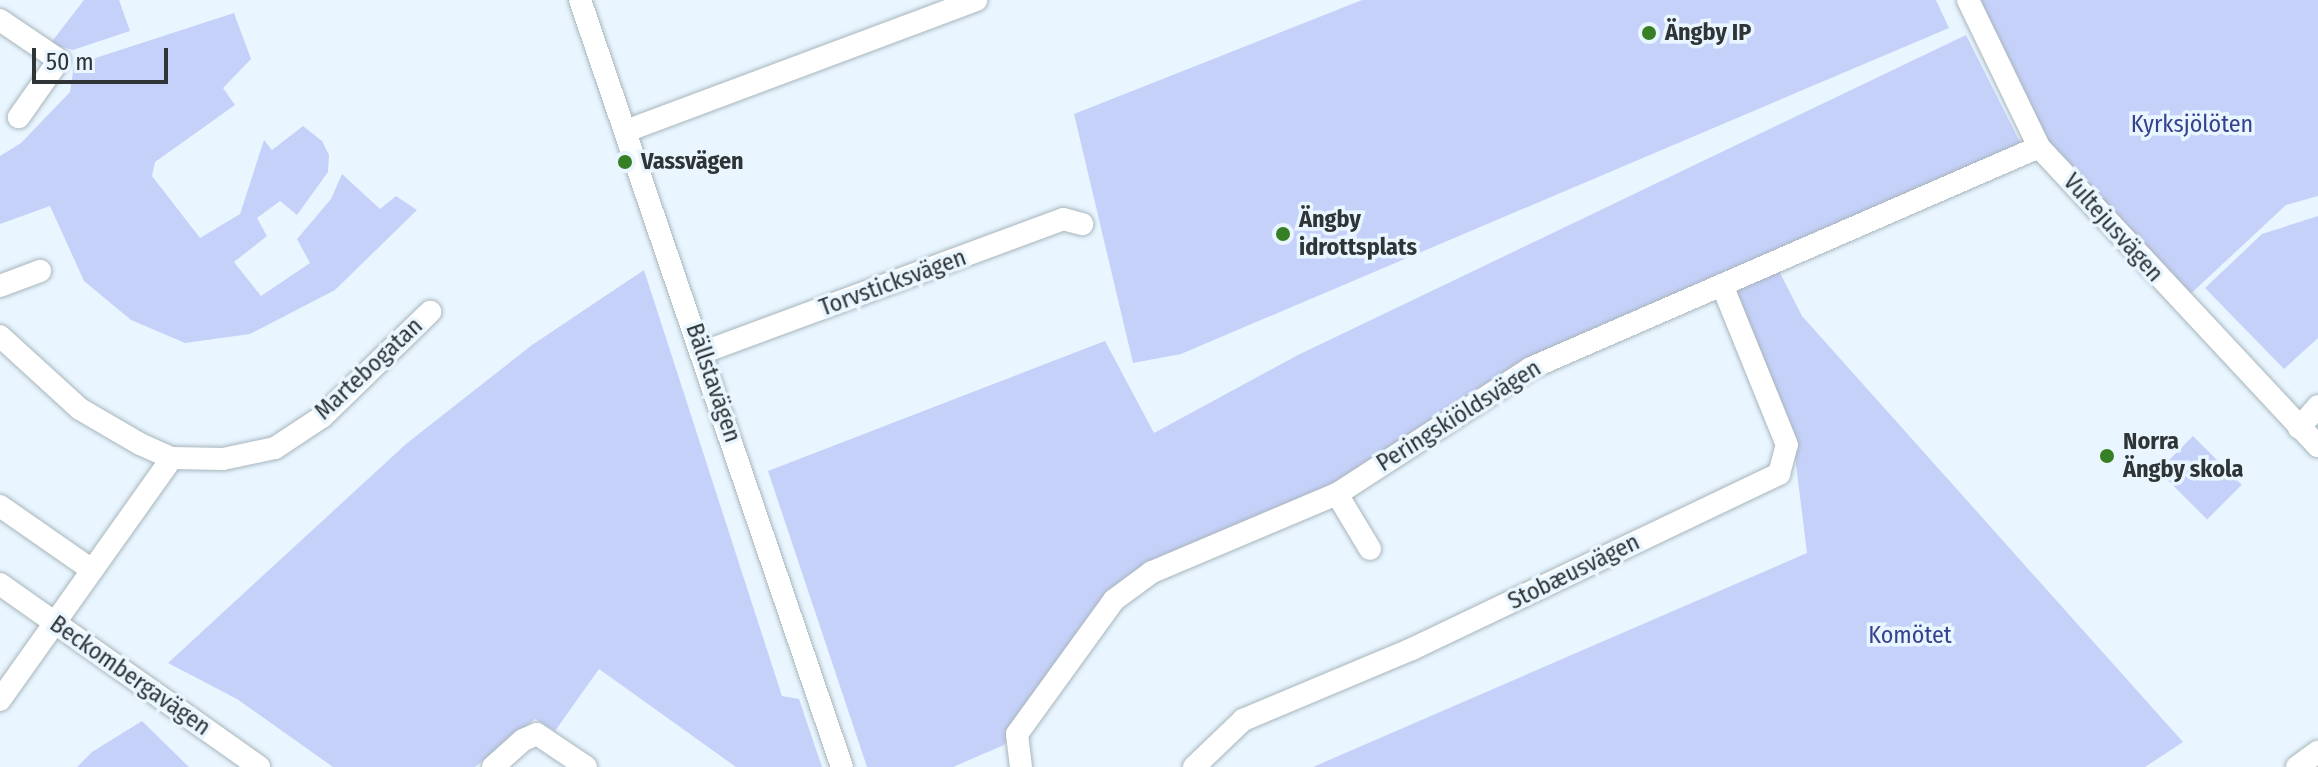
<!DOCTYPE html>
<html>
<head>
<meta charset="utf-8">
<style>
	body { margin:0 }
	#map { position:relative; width:2318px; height:767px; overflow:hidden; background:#e9f6ff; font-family:"Fira Sans Condensed",sans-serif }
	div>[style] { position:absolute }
	.green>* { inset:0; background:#c6d1fa; transform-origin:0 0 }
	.roads { filter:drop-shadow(0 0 2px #a8b5bc) drop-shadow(0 0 2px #a8b5bc) }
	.minor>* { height:22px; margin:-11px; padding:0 11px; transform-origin:11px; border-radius:11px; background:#fff }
	.dots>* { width:22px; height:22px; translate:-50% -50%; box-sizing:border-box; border:4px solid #e9f6ff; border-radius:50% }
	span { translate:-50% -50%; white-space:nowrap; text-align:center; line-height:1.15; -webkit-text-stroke:7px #e9f6ff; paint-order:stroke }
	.poi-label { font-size:24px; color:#2f3437; font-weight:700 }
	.left { translate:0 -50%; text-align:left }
	.park-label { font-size:24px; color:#37428e }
	.street-label { font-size:24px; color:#2f3437 }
	.scale { position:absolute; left:32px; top:48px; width:136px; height:36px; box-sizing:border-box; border:4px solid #2f3437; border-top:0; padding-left:10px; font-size:24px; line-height:28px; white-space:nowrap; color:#2f3437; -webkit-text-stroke:6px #e9f6ff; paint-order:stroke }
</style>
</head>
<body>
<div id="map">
	<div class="green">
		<div style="clip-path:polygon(84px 0,119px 0,130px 31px,73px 50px,50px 44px)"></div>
		<div style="clip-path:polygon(1362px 0,1936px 0,1949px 28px,1181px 354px,1133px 363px,1074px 114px)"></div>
		<div style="clip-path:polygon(1977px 0,2318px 0,2318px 196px,2286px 205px,2184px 300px,2045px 138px)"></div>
		<div style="clip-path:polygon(234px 13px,251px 59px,223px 88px,235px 105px,155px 162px,152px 176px,200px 238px,240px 214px,264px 140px,272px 150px,303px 126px,322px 141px,329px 155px,328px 172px,297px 215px,280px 201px,257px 218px,267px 236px,234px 262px,261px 296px,310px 263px,297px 239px,331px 199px,342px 174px,380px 209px,396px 196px,417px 210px,335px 290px,250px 334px,185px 343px,131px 320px,84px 281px,50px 206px,0 224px,0 156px,21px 143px,70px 92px,74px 65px)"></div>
		<div style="clip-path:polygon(1966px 35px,2021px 144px,1612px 326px,1337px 485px,1185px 549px,1074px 640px,1004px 745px,953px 767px,867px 767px,768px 471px,1105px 341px,1154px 433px,1298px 355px)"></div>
		<div style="clip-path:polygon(2318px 216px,2318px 338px,2284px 369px,2205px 288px,2262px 234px)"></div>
		<div style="clip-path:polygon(644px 270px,782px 696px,799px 699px,822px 767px,736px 767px,599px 669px,555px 731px,535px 719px,475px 767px,333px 767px,237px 699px,168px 663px,406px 444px,532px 345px)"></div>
		<div style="clip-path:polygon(1779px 271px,1802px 316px,2183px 742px,2145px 767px,1313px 767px,1807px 553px,1791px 424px,1733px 289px)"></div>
		<div style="left:2193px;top:436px;width:69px;height:49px;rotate:45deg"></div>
		<div style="clip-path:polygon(142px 721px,189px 767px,77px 767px,92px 752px)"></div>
	</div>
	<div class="roads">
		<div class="minor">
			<div style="left:580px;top:0;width:811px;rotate:71.14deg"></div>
			<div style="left:1968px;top:0;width:163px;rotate:64.2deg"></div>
			<div style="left:2039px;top:147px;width:409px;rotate:47deg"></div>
			<div style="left:0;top:20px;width:71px;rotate:34.1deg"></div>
			<div style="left:59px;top:60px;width:70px;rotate:125.1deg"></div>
			<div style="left:626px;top:131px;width:374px;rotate:-20.5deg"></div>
			<div style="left:0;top:286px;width:43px;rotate:-20.6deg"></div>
			<div style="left:0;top:336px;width:108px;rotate:42.4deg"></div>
			<div style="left:80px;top:409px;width:69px;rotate:30.3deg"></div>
			<div style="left:140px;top:444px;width:35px;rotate:24deg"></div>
			<div style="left:172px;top:458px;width:51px;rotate:1.1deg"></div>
			<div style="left:223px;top:459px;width:53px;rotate:-11.9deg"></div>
			<div style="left:275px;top:448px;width:56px;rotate:-33.4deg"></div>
			<div style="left:322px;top:417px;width:151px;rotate:-44.2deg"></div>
			<div style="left:704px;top:352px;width:383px;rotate:-20.3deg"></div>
			<div style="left:1063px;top:219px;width:20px;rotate:15deg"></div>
			<div style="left:2299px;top:428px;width:29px;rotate:-49deg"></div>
			<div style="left:1337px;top:494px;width:64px;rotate:59deg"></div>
			<div style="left:0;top:506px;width:112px;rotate:34.8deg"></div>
			<div style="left:0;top:584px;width:317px;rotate:35.2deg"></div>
			<div style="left:0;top:700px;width:297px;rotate:-54.6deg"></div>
			<div style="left:493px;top:767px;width:40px;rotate:-42deg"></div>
			<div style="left:523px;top:740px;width:15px;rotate:-23deg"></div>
			<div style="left:537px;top:734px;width:59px;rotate:34deg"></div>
			<div style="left:1021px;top:767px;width:33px;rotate:-97deg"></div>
			<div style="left:1017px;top:734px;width:165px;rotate:-54.1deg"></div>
			<div style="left:1114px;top:600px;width:47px;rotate:-36.4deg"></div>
			<div style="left:1152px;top:572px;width:201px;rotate:-22.9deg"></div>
			<div style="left:1337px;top:494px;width:231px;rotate:-33deg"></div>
			<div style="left:1531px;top:368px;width:554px;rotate:-23.51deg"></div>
			<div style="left:1194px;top:767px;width:68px;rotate:-43.8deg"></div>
			<div style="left:1243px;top:720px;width:183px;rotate:-22.8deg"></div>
			<div style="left:1412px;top:649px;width:407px;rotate:-25.5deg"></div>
			<div style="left:1779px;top:474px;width:30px;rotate:-75deg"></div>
			<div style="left:1787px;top:445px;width:173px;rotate:-112.1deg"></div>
			<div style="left:2297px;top:767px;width:26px;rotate:-36deg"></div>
		</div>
	</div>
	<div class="dots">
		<div style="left:1649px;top:33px;background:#367f25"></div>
		<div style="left:625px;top:162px;background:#367f25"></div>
		<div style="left:1283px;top:234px;background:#367f25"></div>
		<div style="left:2107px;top:456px;background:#367f25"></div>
	</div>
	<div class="poi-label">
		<span class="left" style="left:1665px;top:33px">Ängby IP</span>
		<span class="left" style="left:641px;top:162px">Vassvägen</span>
		<span class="left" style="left:1299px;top:234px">Ängby<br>idrottsplats</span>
		<span class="left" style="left:2123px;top:456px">Norra<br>Ängby skola</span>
	</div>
	<div class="park-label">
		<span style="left:2192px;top:125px">Kyrksjölöten</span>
		<span style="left:1910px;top:636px">Komötet</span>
	</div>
	<div class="street-label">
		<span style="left:2113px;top:228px;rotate:48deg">Vultejusvägen</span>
		<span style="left:893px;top:283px;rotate:-20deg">Torvsticksvägen</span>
		<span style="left:369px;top:369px;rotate:-43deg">Martebogatan</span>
		<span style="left:713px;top:383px;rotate:71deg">Bällstavägen</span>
		<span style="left:1459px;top:416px;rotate:-32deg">Peringskiöldsvägen</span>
		<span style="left:1574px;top:572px;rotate:-26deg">Stobæusvägen</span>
		<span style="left:130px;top:676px;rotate:35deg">Beckombergavägen</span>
	</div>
	<div class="scale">50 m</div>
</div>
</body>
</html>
